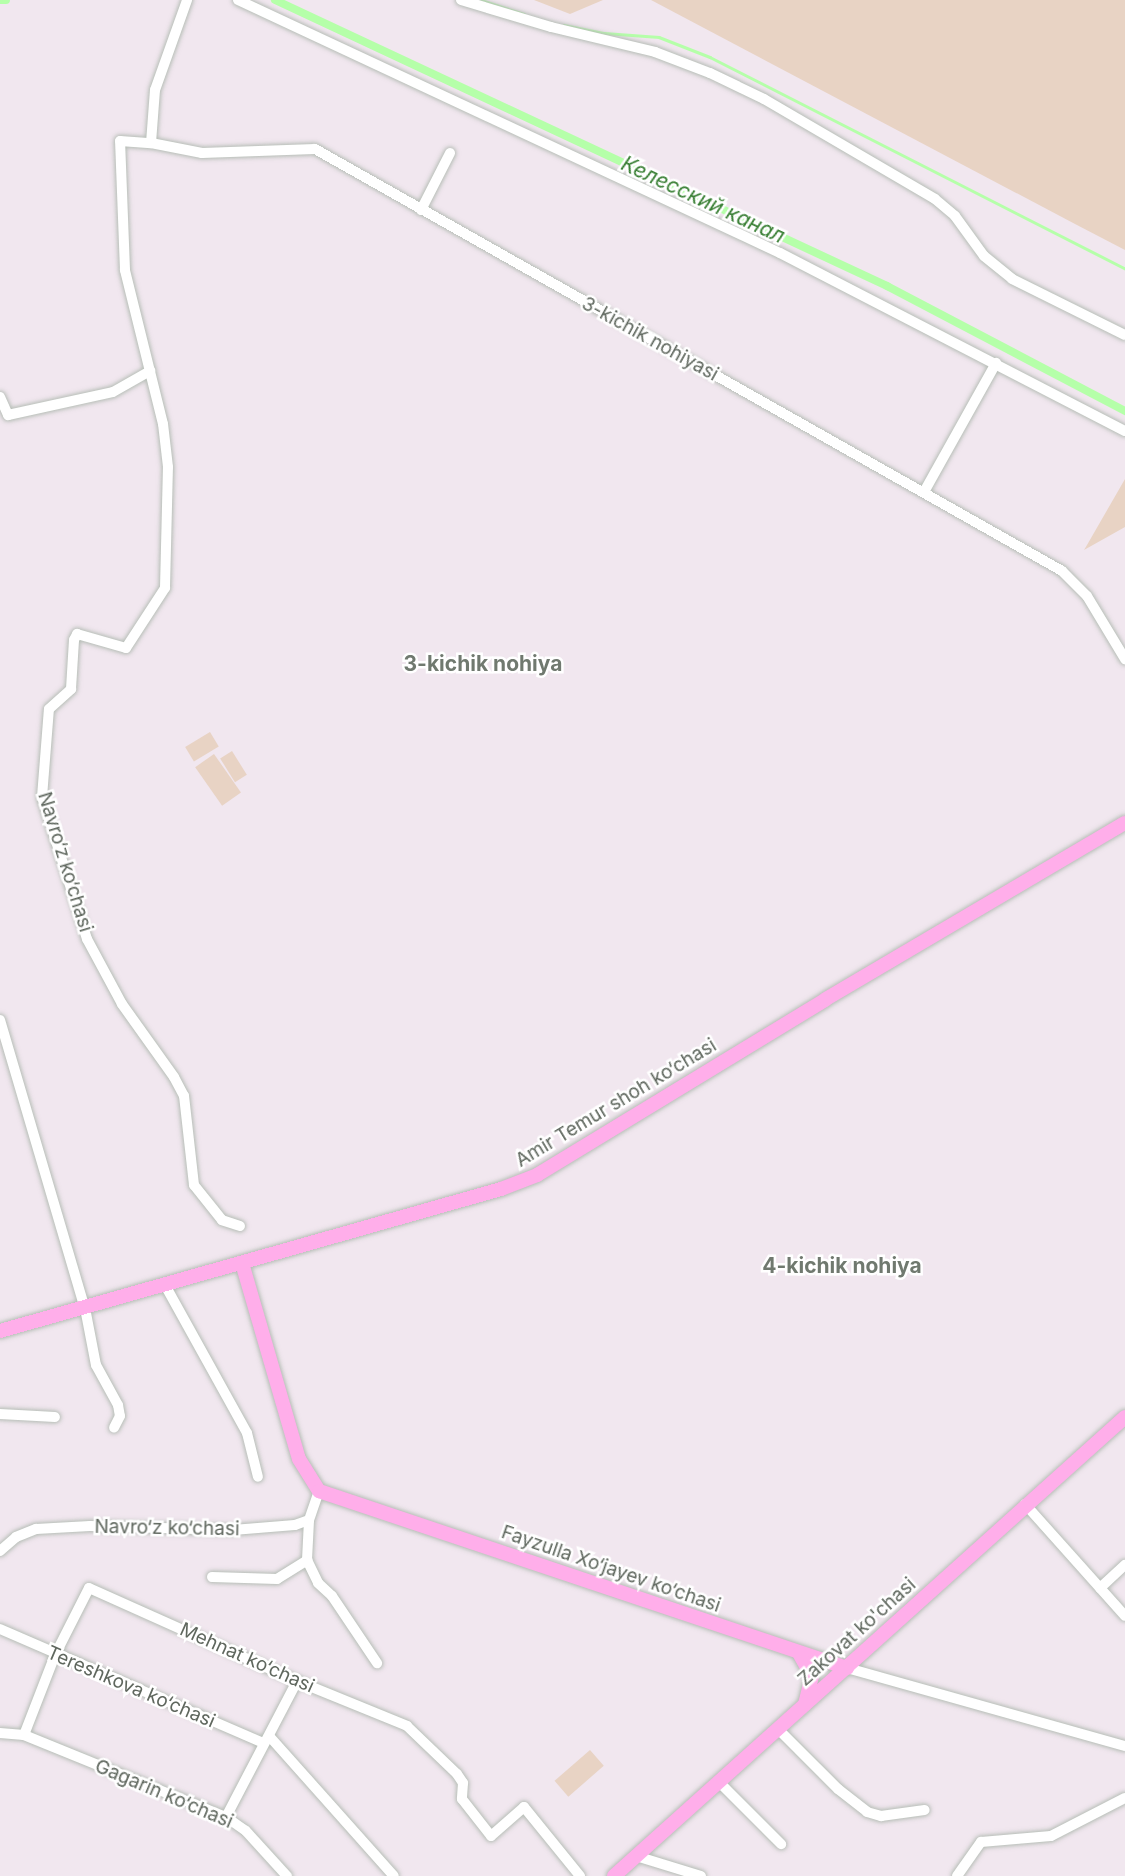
<!DOCTYPE html>
<html>
<head>
<meta charset="utf-8">
<style>
	body { margin:0 }
	#map { position:relative; width:1125px; height:1876px; overflow:hidden; background:#f1e7ef; font-family:Inter,sans-serif }
	div>[style] { position:absolute }
	.green>* { inset:0; background:#e8d3c4; transform-origin:0 0 }
	.stream>* { height:2.5px; margin:-1.25px; padding:0 1.25px; transform-origin:1.25px; border-radius:1.25px; background:#b5ffa9 }
	.canal>* { height:8px; margin:-4px; padding:0 4px; transform-origin:4px; border-radius:4px; background:#b5ffa9 }
	.roads { filter:drop-shadow(0 0 2px #b7beb7) drop-shadow(0 0 2px #b7beb7) }
	.minor>* { height:10px; margin:-5px; padding:0 5px; transform-origin:5px; border-radius:5px; background:#fff }
	.major>* { height:14px; margin:-7px; padding:0 7px; transform-origin:7px; border-radius:7px; background:#ffaeea }
	span { translate:-50% -50%; white-space:nowrap; text-align:center; line-height:1.15; -webkit-text-stroke:5px #fff; paint-order:stroke }
	.street-label { font-size:19px; color:#5f675e }
	.water-label { font-size:21px; color:#377e32; font-style:italic }
	.neighbourhood-label { font-size:21px; color:#70796f; font-weight:700 }
</style>
</head>
<body>
<div id="map">
	<div class="green">
		<div style="clip-path:polygon(534px 0,603px 0,570px 14px)"></div>
		<div style="clip-path:polygon(651px 0,1125px 0,1125px 250px,1075px 224px)"></div>
		<div style="clip-path:polygon(1125px 479px,1125px 527px,1084px 550px,1087px 545px)"></div>
		<div style="left:210px;top:732px;width:17px;height:29px;rotate:59deg"></div>
		<div style="left:232px;top:751px;width:28px;height:14px;rotate:58deg"></div>
		<div style="left:214px;top:754px;width:47px;height:23px;rotate:55deg"></div>
		<div style="left:590px;top:1750px;width:21px;height:47px;rotate:49deg"></div>
	</div>
	<div class="stream">
		<div style="left:481px;top:0;width:45px;rotate:18deg"></div>
		<div style="left:564px;top:25px;width:41px;rotate:11.3deg"></div>
		<div style="left:604px;top:33px;width:55px;rotate:4.2deg"></div>
		<div style="left:659px;top:37px;width:55px;rotate:21.4deg"></div>
		<div style="left:710px;top:57px;width:466px;rotate:27deg"></div>
	</div>
	<div class="canal">
		<div style="left:0;top:0;width:6px"></div>
		<div style="left:275px;top:0;width:676px;rotate:25.05deg"></div>
		<div style="left:887px;top:286px;width:269px;rotate:27.7deg"></div>
	</div>
	<div class="roads">
		<div class="minor">
			<div style="left:238px;top:0;width:598px;rotate:25.02deg"></div>
			<div style="left:780px;top:253px;width:388px;rotate:27.3deg"></div>
			<div style="left:461px;top:0;width:94px;rotate:16.7deg"></div>
			<div style="left:551px;top:27px;width:107px;rotate:13.5deg"></div>
			<div style="left:655px;top:52px;width:59px;rotate:20.9deg"></div>
			<div style="left:710px;top:73px;width:60px;rotate:25.7deg"></div>
			<div style="left:764px;top:99px;width:198px;rotate:30.3deg"></div>
			<div style="left:935px;top:199px;width:26px;rotate:40deg"></div>
			<div style="left:955px;top:216px;width:49px;rotate:54.1deg"></div>
			<div style="left:984px;top:256px;width:36px;rotate:39deg"></div>
			<div style="left:1012px;top:279px;width:126px;rotate:26.4deg"></div>
			<div style="left:151px;top:143px;width:53px;rotate:-85.7deg"></div>
			<div style="left:155px;top:90px;width:96px;rotate:-70.4deg"></div>
			<div style="left:421px;top:210px;width:64px;rotate:-63deg"></div>
			<div style="left:0;top:397px;width:20px;rotate:66deg"></div>
			<div style="left:8px;top:415px;width:107px;rotate:-12.4deg"></div>
			<div style="left:113px;top:392px;width:43px;rotate:-29.6deg"></div>
			<div style="left:924px;top:492px;width:148px;rotate:-60.8deg"></div>
			<div style="left:0;top:1020px;width:300px;rotate:73.6deg"></div>
			<div style="left:85px;top:1308px;width:58px;rotate:79.1deg"></div>
			<div style="left:96px;top:1365px;width:46px;rotate:61.2deg"></div>
			<div style="left:118px;top:1405px;width:11px;rotate:80deg"></div>
			<div style="left:120px;top:1416px;width:13px;rotate:117deg"></div>
			<div style="left:240px;top:1226px;width:19px;rotate:-162deg"></div>
			<div style="left:222px;top:1220px;width:45px;rotate:-128.7deg"></div>
			<div style="left:194px;top:1185px;width:90px;rotate:-96.4deg"></div>
			<div style="left:184px;top:1096px;width:21px;rotate:-118deg"></div>
			<div style="left:174px;top:1077px;width:90px;rotate:-125.5deg"></div>
			<div style="left:122px;top:1004px;width:74px;rotate:-118.3deg"></div>
			<div style="left:87px;top:939px;width:149px;rotate:-107.6deg"></div>
			<div style="left:42px;top:797px;width:88px;rotate:-85.5deg"></div>
			<div style="left:49px;top:709px;width:30px;rotate:-42deg"></div>
			<div style="left:71px;top:689px;width:49px;rotate:-86.5deg"></div>
			<div style="left:74px;top:640px;width:7px;rotate:-63deg"></div>
			<div style="left:77px;top:634px;width:51px;rotate:15.9deg"></div>
			<div style="left:126px;top:648px;width:72px;rotate:-57deg"></div>
			<div style="left:165px;top:588px;width:121px;rotate:-88.6deg"></div>
			<div style="left:168px;top:467px;width:43px;rotate:-96.6deg"></div>
			<div style="left:163px;top:424px;width:159px;rotate:-103.9deg"></div>
			<div style="left:125px;top:270px;width:129px;rotate:-92.2deg"></div>
			<div style="left:120px;top:141px;width:31px;rotate:4deg"></div>
			<div style="left:151px;top:143px;width:52px;rotate:11.1deg"></div>
			<div style="left:202px;top:153px;width:113px;rotate:-2deg"></div>
			<div style="left:315px;top:149px;width:858px;rotate:29.46deg"></div>
			<div style="left:1062px;top:571px;width:35px;rotate:45deg"></div>
			<div style="left:1087px;top:596px;width:74px;rotate:58.9deg"></div>
			<div style="left:165px;top:1285px;width:169px;rotate:61deg"></div>
			<div style="left:247px;top:1433px;width:45px;rotate:76deg"></div>
			<div style="left:0;top:1414px;width:55px;rotate:3.1deg"></div>
			<div style="left:1025px;top:1504px;width:150px;rotate:48.2deg"></div>
			<div style="left:0;top:1551px;width:21px;rotate:-41deg"></div>
			<div style="left:16px;top:1537px;width:22px;rotate:-22deg"></div>
			<div style="left:36px;top:1529px;width:54px;rotate:-3.2deg"></div>
			<div style="left:90px;top:1526px;width:143px;rotate:1.6deg"></div>
			<div style="left:233px;top:1530px;width:62px;rotate:-4.6deg"></div>
			<div style="left:295px;top:1525px;width:15px;rotate:-20deg"></div>
			<div style="left:309px;top:1520px;width:31px;rotate:-71deg"></div>
			<div style="left:307px;top:1560px;width:25px;rotate:64deg"></div>
			<div style="left:318px;top:1583px;width:19px;rotate:43deg"></div>
			<div style="left:332px;top:1596px;width:81px;rotate:56.1deg"></div>
			<div style="left:212px;top:1577px;width:65px;rotate:1.8deg"></div>
			<div style="left:277px;top:1579px;width:36px;rotate:-32deg"></div>
			<div style="left:307px;top:1560px;width:40px;rotate:-87.1deg"></div>
			<div style="left:1100px;top:1588px;width:34px;rotate:-43deg"></div>
			<div style="left:0;top:1629px;width:287px;rotate:23.4deg"></div>
			<div style="left:847px;top:1668px;width:289px;rotate:15.7deg"></div>
			<div style="left:778px;top:1729px;width:85px;rotate:45deg"></div>
			<div style="left:838px;top:1789px;width:37px;rotate:38deg"></div>
			<div style="left:867px;top:1812px;width:15px;rotate:16deg"></div>
			<div style="left:881px;top:1816px;width:44px;rotate:-7.8deg"></div>
			<div style="left:0;top:1733px;width:24px;rotate:5deg"></div>
			<div style="left:24px;top:1735px;width:218px;rotate:22.1deg"></div>
			<div style="left:226px;top:1817px;width:24px;rotate:35deg"></div>
			<div style="left:246px;top:1831px;width:61px;rotate:47.7deg"></div>
			<div style="left:24px;top:1735px;width:86px;rotate:-68.8deg"></div>
			<div style="left:55px;top:1655px;width:75px;rotate:-63.1deg"></div>
			<div style="left:89px;top:1588px;width:228px;rotate:24.1deg"></div>
			<div style="left:297px;top:1681px;width:119px;rotate:22.2deg"></div>
			<div style="left:407px;top:1726px;width:69px;rotate:43.8deg"></div>
			<div style="left:457px;top:1774px;width:11px;rotate:56deg"></div>
			<div style="left:463px;top:1783px;width:16px;rotate:94deg"></div>
			<div style="left:462px;top:1799px;width:47px;rotate:51.9deg"></div>
			<div style="left:491px;top:1836px;width:44px;rotate:-41.3deg"></div>
			<div style="left:524px;top:1807px;width:89px;rotate:50.9deg"></div>
			<div style="left:270px;top:1737px;width:186px;rotate:48.3deg"></div>
			<div style="left:719px;top:1782px;width:88px;rotate:45deg"></div>
			<div style="left:226px;top:1817px;width:153px;rotate:-62.4deg"></div>
			<div style="left:636px;top:1856px;width:68px;rotate:17.1deg"></div>
			<div style="left:957px;top:1876px;width:42px;rotate:-54.8deg"></div>
			<div style="left:981px;top:1842px;width:70px;rotate:-4.9deg"></div>
			<div style="left:1051px;top:1836px;width:83px;rotate:-27.2deg"></div>
		</div>
		<div class="major">
			<div style="left:242px;top:1263px;width:204px;rotate:73.8deg"></div>
			<div style="left:299px;top:1459px;width:38px;rotate:58deg"></div>
			<div style="left:319px;top:1491px;width:557px;rotate:18.53deg"></div>
			<div style="left:0;top:1331px;width:521px;rotate:-15.82deg"></div>
			<div style="left:501px;top:1189px;width:39px;rotate:-21deg"></div>
			<div style="left:537px;top:1175px;width:338px;rotate:-31.3deg"></div>
			<div style="left:826px;top:999px;width:347px;rotate:-30.5deg"></div>
			<div style="left:799px;top:1653px;width:26px;rotate:61deg"></div>
			<div style="left:812px;top:1676px;width:29px;rotate:104deg"></div>
			<div style="left:614px;top:1876px;width:687px;rotate:-41.93deg"></div>
		</div>
	</div>
	<div class="street-label">
		<span style="left:650px;top:339px;rotate:29deg">3-kichik nohiyasi</span>
		<span style="left:65px;top:862px;rotate:73deg">Navro‘z ko‘chasi</span>
		<span style="left:616px;top:1103px;rotate:-31deg">Amir Temur shoh ko‘chasi</span>
		<span style="left:167px;top:1528px;rotate:1deg">Navro‘z ko‘chasi</span>
		<span style="left:611px;top:1569px;rotate:19deg">Fayzulla Xo‘jayev ko‘chasi</span>
		<span style="left:857px;top:1632px;rotate:-42deg">Zakovat ko'chasi</span>
		<span style="left:247px;top:1658px;rotate:24deg">Mehnat ko‘chasi</span>
		<span style="left:131px;top:1687px;rotate:23deg">Tereshkova ko‘chasi</span>
		<span style="left:164px;top:1794px;rotate:23deg">Gagarin ko‘chasi</span>
	</div>
	<div class="water-label">
		<span style="left:703px;top:200px;rotate:25deg">Келесский канал</span>
	</div>
	<div class="neighbourhood-label">
		<span style="left:483px;top:664px">3-kichik nohiya</span>
		<span style="left:842px;top:1266px">4-kichik nohiya</span>
	</div>
</div>
</body>
</html>
